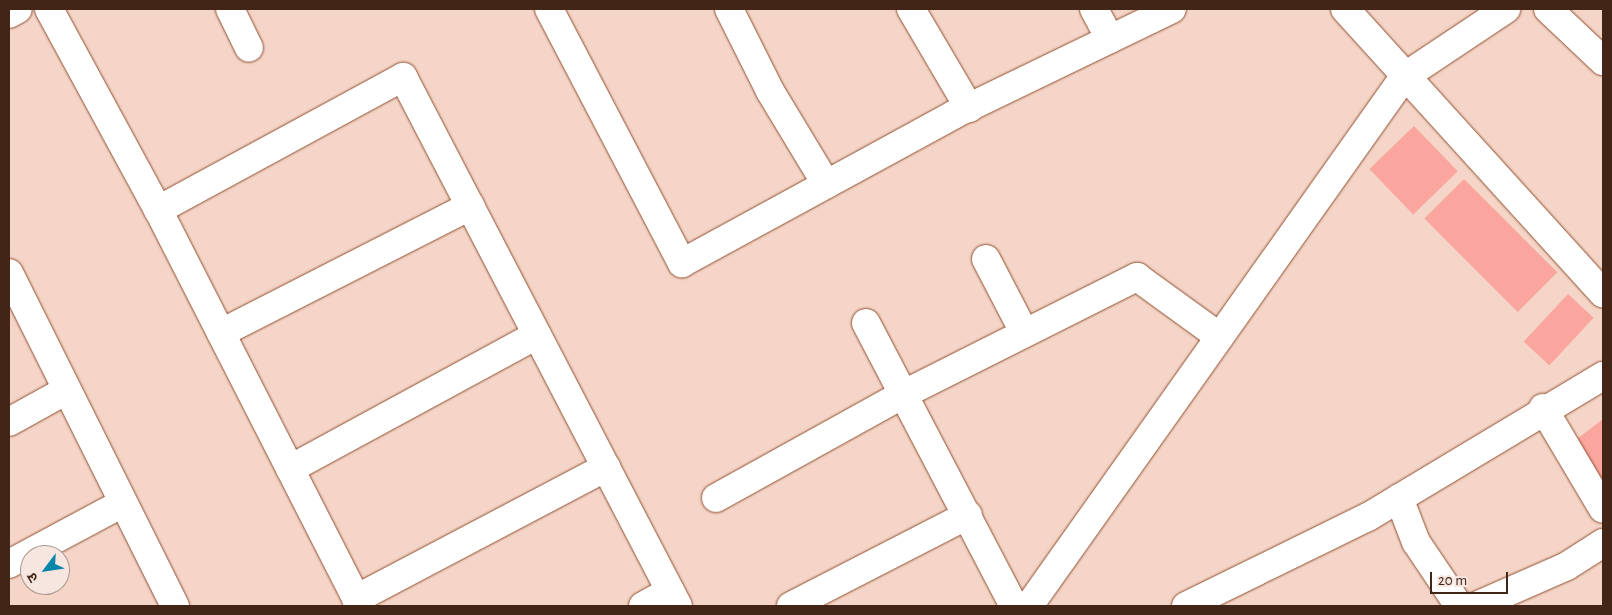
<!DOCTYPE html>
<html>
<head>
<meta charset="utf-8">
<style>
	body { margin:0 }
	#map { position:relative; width:1612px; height:615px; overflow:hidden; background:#f4d5c7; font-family:"Alegreya Sans","Noto Sans Devanagari",sans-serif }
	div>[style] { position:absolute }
	.building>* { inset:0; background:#faa59d; transform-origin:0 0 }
	.roads { filter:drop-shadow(0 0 1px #914f2f) drop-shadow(0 0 1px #914f2f) }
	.minor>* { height:28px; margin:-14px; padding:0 14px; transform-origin:14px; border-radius:14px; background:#fff }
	span { translate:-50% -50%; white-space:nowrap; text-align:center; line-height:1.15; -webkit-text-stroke:4px #f6e6df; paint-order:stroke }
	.frame { position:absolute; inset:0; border:10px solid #422517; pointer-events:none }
	.north { position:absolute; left:20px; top:545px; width:50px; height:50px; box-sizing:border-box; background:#f6e6df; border:1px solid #ae998f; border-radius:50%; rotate:239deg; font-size:14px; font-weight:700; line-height:20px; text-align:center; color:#422517 }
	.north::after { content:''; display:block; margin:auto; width:18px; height:22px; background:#0986aa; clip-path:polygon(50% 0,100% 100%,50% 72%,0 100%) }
	.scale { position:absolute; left:1430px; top:572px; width:78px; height:22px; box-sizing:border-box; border:2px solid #422517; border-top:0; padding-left:6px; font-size:15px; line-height:18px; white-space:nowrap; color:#422517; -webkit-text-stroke:4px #f6e6df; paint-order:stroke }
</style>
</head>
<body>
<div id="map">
	<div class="building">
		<div style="left:1414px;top:126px;width:63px;height:62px;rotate:46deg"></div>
		<div style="left:1464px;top:179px;width:132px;height:56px;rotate:45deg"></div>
		<div style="left:1568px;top:294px;width:35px;height:65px;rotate:43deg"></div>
		<div style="clip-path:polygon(1603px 419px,1603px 483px,1573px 442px)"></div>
	</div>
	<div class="roads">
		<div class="minor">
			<div style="left:49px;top:9px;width:229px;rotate:61.5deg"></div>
			<div style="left:230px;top:9px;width:43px;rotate:64deg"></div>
			<div style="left:549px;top:9px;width:287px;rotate:62.4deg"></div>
			<div style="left:682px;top:263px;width:309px;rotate:-28.6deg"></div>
			<div style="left:953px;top:115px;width:243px;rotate:-25.8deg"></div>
			<div style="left:729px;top:9px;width:92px;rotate:63.4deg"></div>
			<div style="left:770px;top:91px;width:109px;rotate:58.9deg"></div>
			<div style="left:911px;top:9px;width:115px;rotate:59.6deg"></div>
			<div style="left:1094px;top:9px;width:34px;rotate:62deg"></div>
			<div style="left:1345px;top:9px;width:384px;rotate:47.8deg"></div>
			<div style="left:1548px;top:9px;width:76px;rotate:43.4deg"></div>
			<div style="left:9px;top:14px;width:10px;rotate:-29deg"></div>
			<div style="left:986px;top:259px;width:82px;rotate:62.5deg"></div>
			<div style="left:9px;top:273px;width:372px;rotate:63.5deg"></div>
			<div style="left:866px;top:323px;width:319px;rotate:62.4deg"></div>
			<div style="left:221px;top:333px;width:280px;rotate:-27deg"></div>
			<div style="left:1543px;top:408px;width:117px;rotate:59.3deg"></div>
			<div style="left:9px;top:422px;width:66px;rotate:-28.9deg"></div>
			<div style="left:290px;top:469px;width:281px;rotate:-28.5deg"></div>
			<div style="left:716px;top:498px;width:215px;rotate:-29deg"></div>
			<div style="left:904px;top:394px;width:261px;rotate:-26.7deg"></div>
			<div style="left:1137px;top:277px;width:102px;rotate:35.9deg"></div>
			<div style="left:1399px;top:498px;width:47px;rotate:68.9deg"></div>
			<div style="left:1416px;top:542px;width:77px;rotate:56.1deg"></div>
			<div style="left:9px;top:564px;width:129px;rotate:-28.2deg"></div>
			<div style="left:356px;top:599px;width:283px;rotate:-27.8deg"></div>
			<div style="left:360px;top:606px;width:445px;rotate:-117deg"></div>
			<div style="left:158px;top:210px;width:279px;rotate:-28.5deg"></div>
			<div style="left:403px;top:77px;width:596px;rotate:62.53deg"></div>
			<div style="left:643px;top:606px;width:31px;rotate:-29deg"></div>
			<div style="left:791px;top:606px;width:199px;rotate:-27.2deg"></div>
			<div style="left:1029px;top:606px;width:648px;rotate:-54.67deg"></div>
			<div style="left:1404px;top:77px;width:123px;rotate:-33.7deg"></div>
			<div style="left:1186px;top:606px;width:203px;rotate:-26.1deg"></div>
			<div style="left:1368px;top:517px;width:274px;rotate:-31deg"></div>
			<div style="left:1476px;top:606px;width:99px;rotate:-23.7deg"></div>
			<div style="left:1567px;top:566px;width:43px;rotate:-32.6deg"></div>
		</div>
	</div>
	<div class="frame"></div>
	<div class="north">उ</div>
	<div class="scale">20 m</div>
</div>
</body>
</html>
